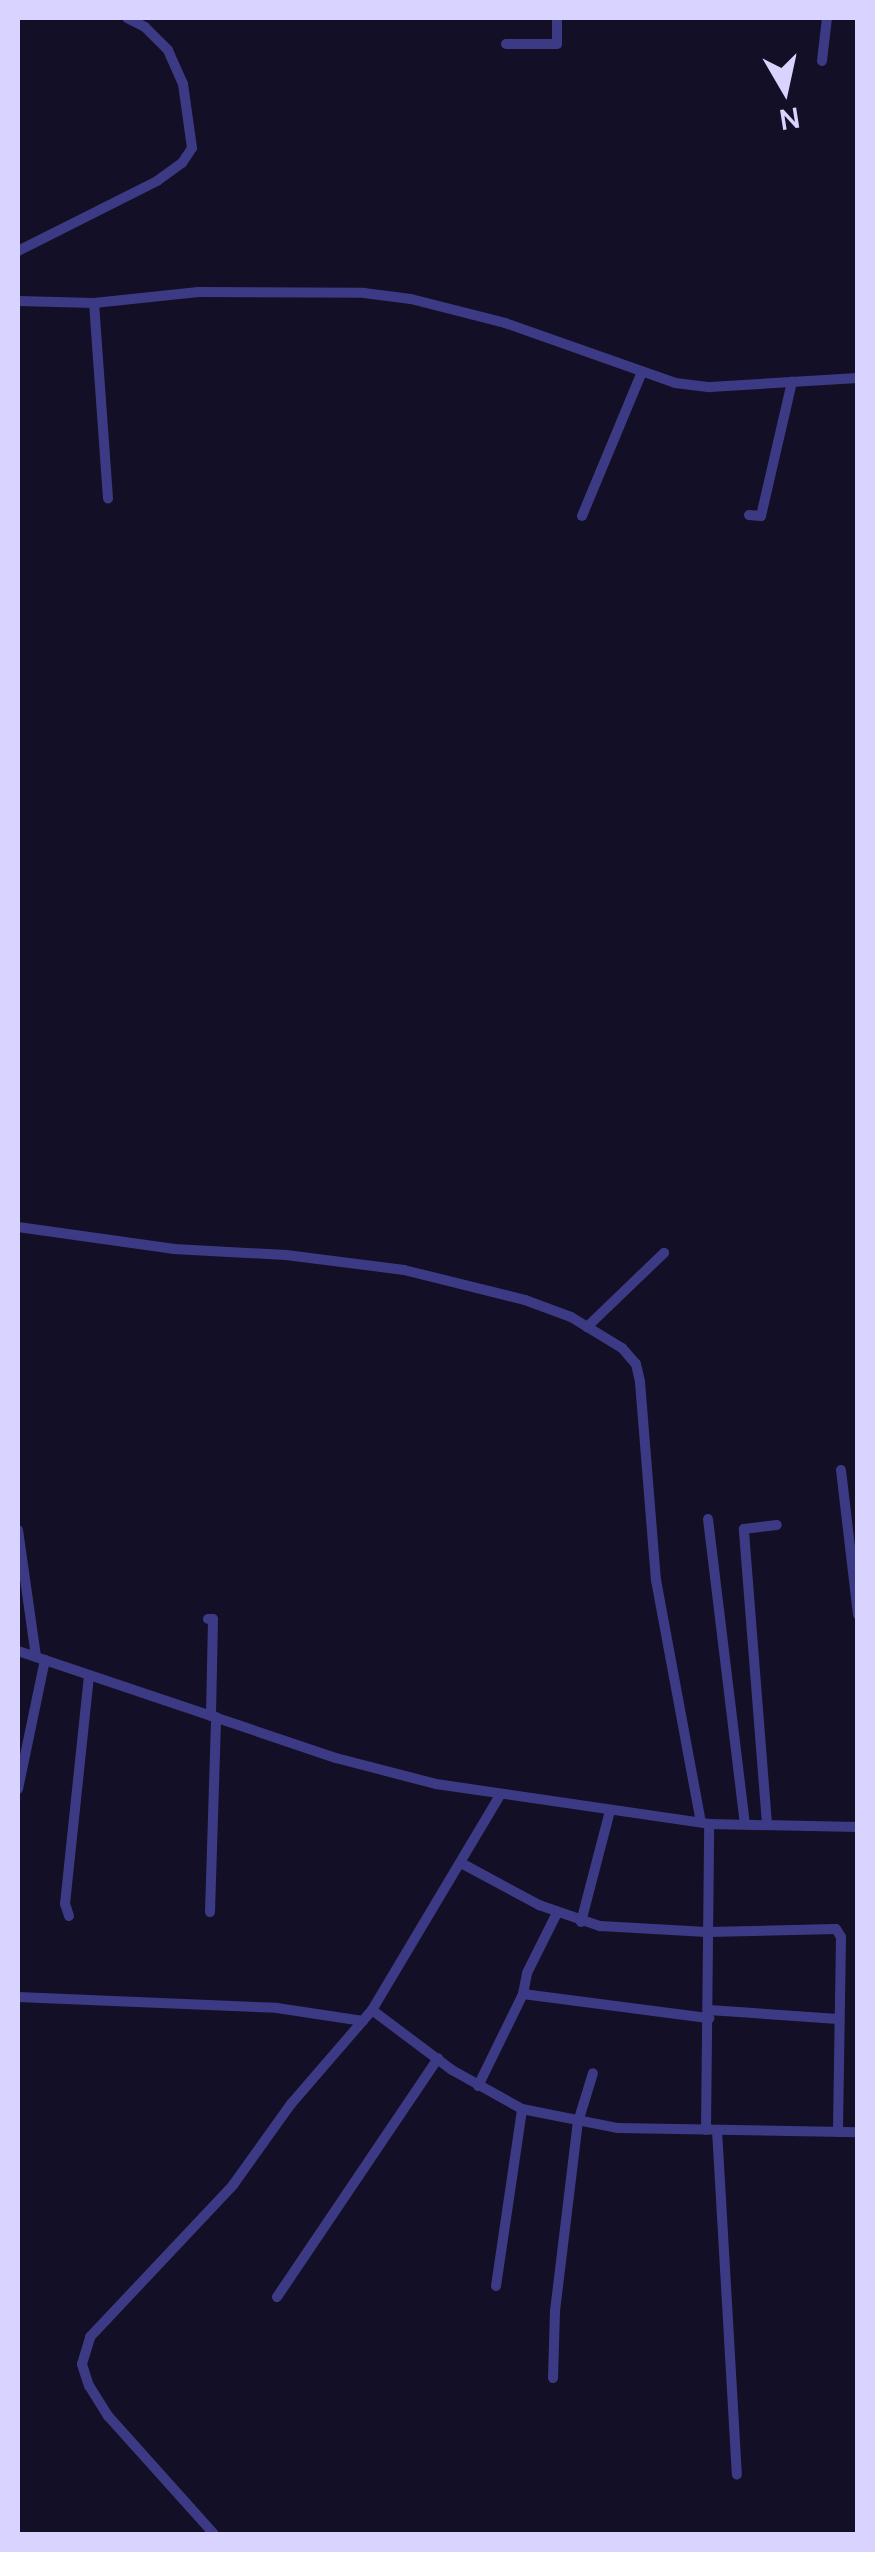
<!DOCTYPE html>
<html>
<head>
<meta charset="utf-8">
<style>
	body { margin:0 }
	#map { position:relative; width:875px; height:2552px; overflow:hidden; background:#130f26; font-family:Manrope,sans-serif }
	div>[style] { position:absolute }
	.minor>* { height:10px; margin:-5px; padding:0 5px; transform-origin:5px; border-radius:5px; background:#3d3a85 }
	span { translate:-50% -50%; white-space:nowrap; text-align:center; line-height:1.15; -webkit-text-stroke:9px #130f26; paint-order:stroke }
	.frame { position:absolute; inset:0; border:20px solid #d9d4ff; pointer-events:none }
	.north { position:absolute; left:735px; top:40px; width:100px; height:100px; -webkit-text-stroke:8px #130f26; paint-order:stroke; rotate:171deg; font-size:28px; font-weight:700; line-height:40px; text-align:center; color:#d9d4ff }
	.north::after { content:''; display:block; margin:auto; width:35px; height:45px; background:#d9d4ff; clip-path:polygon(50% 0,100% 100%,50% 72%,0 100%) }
</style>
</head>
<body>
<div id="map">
	<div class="minor">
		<div style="left:506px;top:44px;width:51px"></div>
		<div style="left:557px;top:44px;width:26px;rotate:-90deg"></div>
		<div style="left:822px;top:61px;width:43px;rotate:-83.4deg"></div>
		<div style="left:18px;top:251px;width:156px;rotate:-26.7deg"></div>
		<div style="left:157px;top:181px;width:31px;rotate:-36deg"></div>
		<div style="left:182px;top:163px;width:18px;rotate:-56deg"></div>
		<div style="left:192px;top:148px;width:65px;rotate:-98deg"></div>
		<div style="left:183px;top:84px;width:37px;rotate:-114deg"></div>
		<div style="left:168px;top:50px;width:33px;rotate:-135deg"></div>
		<div style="left:145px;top:27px;width:20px;rotate:-153deg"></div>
		<div style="left:18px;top:301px;width:76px;rotate:1.5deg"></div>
		<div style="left:94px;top:303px;width:105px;rotate:-6deg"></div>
		<div style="left:198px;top:292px;width:166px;rotate:0.3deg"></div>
		<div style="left:364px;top:293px;width:47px;rotate:7.3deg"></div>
		<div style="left:411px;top:299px;width:97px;rotate:14.3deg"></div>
		<div style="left:505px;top:323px;width:180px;rotate:19.4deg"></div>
		<div style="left:675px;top:383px;width:35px;rotate:7deg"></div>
		<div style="left:710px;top:387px;width:148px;rotate:-3.5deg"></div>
		<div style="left:94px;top:303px;width:196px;rotate:85.9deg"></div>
		<div style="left:749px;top:515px;width:12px;rotate:5deg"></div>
		<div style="left:761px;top:516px;width:138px;rotate:-77deg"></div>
		<div style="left:582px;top:516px;width:156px;rotate:-67.4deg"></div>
		<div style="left:18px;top:1227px;width:158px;rotate:8deg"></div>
		<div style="left:174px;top:1249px;width:112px;rotate:3.1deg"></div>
		<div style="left:286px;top:1255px;width:119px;rotate:7.2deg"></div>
		<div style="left:404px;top:1270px;width:125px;rotate:13.9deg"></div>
		<div style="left:525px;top:1300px;width:49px;rotate:20.3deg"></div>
		<div style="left:571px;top:1317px;width:60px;rotate:31.3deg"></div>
		<div style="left:622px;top:1348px;width:21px;rotate:49deg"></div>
		<div style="left:636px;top:1364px;width:18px;rotate:77deg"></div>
		<div style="left:640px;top:1382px;width:199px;rotate:85.4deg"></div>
		<div style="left:656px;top:1580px;width:246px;rotate:79.5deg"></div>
		<div style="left:587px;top:1327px;width:107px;rotate:-43.9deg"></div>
		<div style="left:841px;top:1470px;width:146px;rotate:83.3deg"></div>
		<div style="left:708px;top:1519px;width:306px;rotate:83.1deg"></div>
		<div style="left:18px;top:1530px;width:128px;rotate:81.9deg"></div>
		<div style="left:208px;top:1619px;width:5px"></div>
		<div style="left:213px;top:1619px;width:97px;rotate:91.2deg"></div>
		<div style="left:18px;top:1651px;width:336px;rotate:18.6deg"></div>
		<div style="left:336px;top:1758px;width:103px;rotate:14.6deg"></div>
		<div style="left:436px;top:1784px;width:276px;rotate:8.3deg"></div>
		<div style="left:709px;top:1824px;width:149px;rotate:1.2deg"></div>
		<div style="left:18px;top:1789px;width:132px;rotate:-78.2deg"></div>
		<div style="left:767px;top:1824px;width:296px;rotate:-94.5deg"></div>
		<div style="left:744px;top:1529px;width:33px;rotate:-7deg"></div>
		<div style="left:461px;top:1863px;width:89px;rotate:28.3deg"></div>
		<div style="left:539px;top:1905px;width:65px;rotate:19deg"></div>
		<div style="left:600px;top:1926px;width:107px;rotate:3.2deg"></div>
		<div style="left:707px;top:1932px;width:129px;rotate:-1.3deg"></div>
		<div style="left:836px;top:1929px;width:9px;rotate:58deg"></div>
		<div style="left:841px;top:1937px;width:195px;rotate:90.9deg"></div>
		<div style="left:210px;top:1912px;width:195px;rotate:-88.2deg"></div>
		<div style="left:69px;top:1916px;width:13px;rotate:-108deg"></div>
		<div style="left:65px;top:1904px;width:229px;rotate:-84deg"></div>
		<div style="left:581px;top:1922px;width:115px;rotate:-75.4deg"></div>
		<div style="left:523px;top:1994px;width:21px;rotate:-79deg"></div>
		<div style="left:527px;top:1973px;width:67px;rotate:-63.4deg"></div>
		<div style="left:18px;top:1997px;width:259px;rotate:2.4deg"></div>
		<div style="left:277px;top:2008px;width:87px;rotate:8.6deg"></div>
		<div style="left:372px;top:2010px;width:100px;rotate:36.9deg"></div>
		<div style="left:452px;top:2070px;width:80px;rotate:29.1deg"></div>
		<div style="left:522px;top:2109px;width:98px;rotate:11.2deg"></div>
		<div style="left:618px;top:2128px;width:240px;rotate:1deg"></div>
		<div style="left:709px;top:2010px;width:129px;rotate:4deg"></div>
		<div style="left:478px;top:2086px;width:102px;rotate:-63.9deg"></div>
		<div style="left:523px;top:1994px;width:188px;rotate:7.4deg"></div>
		<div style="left:706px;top:2130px;width:306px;rotate:-89.4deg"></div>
		<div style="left:717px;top:2130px;width:345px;rotate:86.7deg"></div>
		<div style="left:496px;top:2286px;width:179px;rotate:-81.6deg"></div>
		<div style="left:277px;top:2297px;width:288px;rotate:-56deg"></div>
		<div style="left:553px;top:2378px;width:67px;rotate:-88.3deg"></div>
		<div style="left:555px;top:2311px;width:190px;rotate:-83.1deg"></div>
		<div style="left:578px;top:2122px;width:51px;rotate:-73deg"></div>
		<div style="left:214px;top:2534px;width:159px;rotate:-131.9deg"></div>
		<div style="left:108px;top:2416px;width:36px;rotate:-122deg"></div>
		<div style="left:89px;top:2386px;width:23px;rotate:-108deg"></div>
		<div style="left:82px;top:2364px;width:28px;rotate:-73deg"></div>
		<div style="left:90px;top:2337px;width:209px;rotate:-46.7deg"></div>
		<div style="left:233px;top:2185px;width:100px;rotate:-54.4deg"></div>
		<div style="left:291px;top:2104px;width:124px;rotate:-49.2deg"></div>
		<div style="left:372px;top:2010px;width:250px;rotate:-59.2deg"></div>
	</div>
	<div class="frame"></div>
	<div class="north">N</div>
</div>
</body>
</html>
